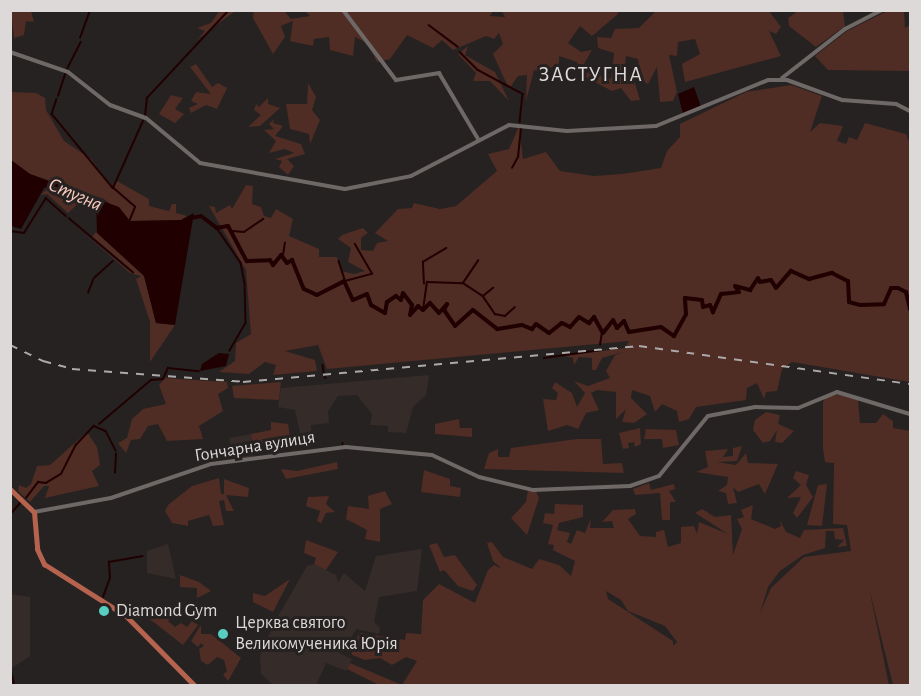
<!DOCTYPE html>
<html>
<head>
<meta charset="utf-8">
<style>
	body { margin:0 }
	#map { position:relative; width:921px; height:696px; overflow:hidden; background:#262221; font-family:"Alegreya Sans",sans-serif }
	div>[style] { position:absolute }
	.built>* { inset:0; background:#352b28 }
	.green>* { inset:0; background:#4f2c24 }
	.water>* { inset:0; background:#200000 }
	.stream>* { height:1.5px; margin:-0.75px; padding:0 0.75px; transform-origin:0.75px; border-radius:0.75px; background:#200000 }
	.river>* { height:4px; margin:-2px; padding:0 2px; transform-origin:2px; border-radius:2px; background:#200000 }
	.minor>* { height:4px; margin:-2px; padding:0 2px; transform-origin:2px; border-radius:2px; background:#6e6867 }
	.major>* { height:5px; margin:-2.5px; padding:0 2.5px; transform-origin:2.5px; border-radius:2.5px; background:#b5634e }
	.rail>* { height:1.5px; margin-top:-0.75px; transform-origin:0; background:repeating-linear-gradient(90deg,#aca9a8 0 8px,transparent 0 16px) }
	.dots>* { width:16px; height:16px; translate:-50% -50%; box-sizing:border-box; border:3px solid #262221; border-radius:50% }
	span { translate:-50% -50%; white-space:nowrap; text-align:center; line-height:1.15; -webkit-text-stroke:6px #262221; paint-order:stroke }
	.street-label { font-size:18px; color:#dcd9d8 }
	.poi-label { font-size:18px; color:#dcd9d8 }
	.left { translate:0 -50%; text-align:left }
	.water-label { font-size:20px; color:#fccbbf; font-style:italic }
	.quarter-label { font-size:21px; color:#e1dbda; letter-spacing:1.5px }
	.frame { position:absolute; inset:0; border:12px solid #dcd9d8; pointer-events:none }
</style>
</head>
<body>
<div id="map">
	<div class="built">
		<div style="clip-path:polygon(429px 375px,426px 395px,413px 407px,406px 433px,388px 432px,388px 426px,370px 425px,372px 414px,357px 395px,338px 396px,328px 411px,329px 423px,311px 425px,311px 433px,301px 437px,295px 410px,278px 407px,281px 388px)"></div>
		<div style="clip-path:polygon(251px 434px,254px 460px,242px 462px,239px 452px,232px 453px,229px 438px)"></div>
		<div style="clip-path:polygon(168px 544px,176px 579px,147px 573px,147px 551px)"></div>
		<div style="clip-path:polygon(422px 549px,417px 591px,379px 597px,374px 622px,380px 628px,379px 634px,357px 629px,348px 641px,342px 637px,339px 653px,352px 659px,346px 671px,326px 663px,316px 685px,273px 685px,261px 674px,260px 656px,273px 625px,307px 566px,314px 564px,336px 575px,338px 582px,344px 573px,365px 591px,376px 556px)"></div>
		<div style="clip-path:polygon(10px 594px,30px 597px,30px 656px,12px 668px)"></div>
	</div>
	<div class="green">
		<div style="clip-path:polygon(220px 10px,235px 11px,197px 40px,205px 31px,197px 28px,211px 23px)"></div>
		<div style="clip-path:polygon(254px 10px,284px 11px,291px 19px,310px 16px,304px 10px,494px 10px,490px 16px,505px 17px,502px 11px,617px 10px,618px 14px,592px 36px,580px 26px,568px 43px,581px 52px,592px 50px,580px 71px,577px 62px,559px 56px,559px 63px,542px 73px,534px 70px,526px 101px,527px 75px,518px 76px,509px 89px,493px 54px,503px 44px,499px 33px,494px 39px,486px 36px,453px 50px,442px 40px,433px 48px,407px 35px,390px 59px,377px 62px,367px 43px,355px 37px,353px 56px,330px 50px,329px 37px,314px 39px,313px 46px,290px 41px,293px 21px,281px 26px,285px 37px,273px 54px,253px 18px)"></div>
		<div style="clip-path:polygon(11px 11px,31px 11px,34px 22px,26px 21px,24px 35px,14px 38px)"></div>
		<div style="clip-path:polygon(656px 11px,769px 11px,781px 27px,776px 34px,769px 31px,781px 56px,685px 82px,682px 64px,700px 54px,695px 39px,678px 42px,677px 56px,669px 55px,677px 92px,673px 101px,660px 102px,657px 67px,648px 84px,641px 81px,638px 59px,626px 56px,623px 79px,629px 80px,630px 75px,634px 80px,640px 100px,631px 101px,621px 88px,612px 91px,583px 76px,588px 72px,611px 79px,614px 53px,598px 48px,597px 37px,611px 38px,615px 29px,639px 28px)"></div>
		<div style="clip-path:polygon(798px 11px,843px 11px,845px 26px,816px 47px,789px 26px,788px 18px)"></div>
		<div style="clip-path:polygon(887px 11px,904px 11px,905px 28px,910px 25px,910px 71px,828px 70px,815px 56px,847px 31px)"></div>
		<div style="clip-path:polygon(468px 46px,465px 55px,495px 72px,509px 101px,490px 81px,473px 81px,476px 73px,458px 54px)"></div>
		<div style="clip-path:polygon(196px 64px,212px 87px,218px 83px,227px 88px,217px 109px,206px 105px,191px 113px,189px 108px,198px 104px,191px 101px,196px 92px,211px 94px,190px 67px)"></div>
		<div style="clip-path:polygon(308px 83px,316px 97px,312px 110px,320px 120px,310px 144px,309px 134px,290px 129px,286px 104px,307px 104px)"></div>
		<div style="clip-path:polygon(791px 85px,822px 96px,810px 132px,820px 123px,843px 126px,837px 141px,846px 144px,849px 137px,857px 140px,865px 123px,906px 134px,910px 144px,910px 382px,792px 362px,782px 369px,777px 391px,766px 392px,764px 399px,757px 383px,747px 388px,746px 400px,696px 407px,689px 419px,679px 422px,677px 411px,662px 404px,655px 412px,650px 396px,632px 390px,631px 398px,647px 414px,634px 423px,622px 422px,626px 409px,616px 419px,616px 392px,597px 390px,591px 393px,599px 410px,586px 413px,578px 429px,567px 425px,548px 431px,543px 399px,556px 400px,558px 393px,552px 388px,555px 382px,572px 393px,577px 407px,585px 393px,574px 381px,588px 386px,610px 378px,606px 371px,615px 355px,623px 352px,602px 358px,596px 370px,592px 370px,592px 358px,579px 357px,574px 365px,573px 358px,564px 356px,625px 348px,629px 341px,327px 369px,318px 345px,285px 351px,315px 360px,317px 371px,273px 375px,276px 365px,265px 362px,249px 374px,219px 372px,235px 361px,236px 343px,251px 334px,246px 270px,209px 206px,215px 207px,216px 213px,230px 205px,232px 209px,246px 185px,253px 186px,252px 204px,261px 207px,264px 216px,271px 218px,276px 209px,293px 219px,289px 236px,319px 249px,319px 257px,337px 257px,341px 271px,354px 274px,365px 271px,348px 262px,351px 248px,338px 239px,342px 235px,363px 228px,368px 233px,361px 238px,361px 250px,373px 251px,377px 243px,388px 241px,375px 233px,398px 209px,412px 208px,414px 203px,440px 209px,456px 206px,497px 171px,488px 154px,509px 149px,519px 126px,523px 159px,546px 152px,560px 171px,594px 176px,622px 174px,661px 168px,667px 151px,680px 137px,680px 124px,746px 92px)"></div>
		<div style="clip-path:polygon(11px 92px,36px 93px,45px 98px,46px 110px,64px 141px,91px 159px,112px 188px,117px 181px,149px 199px,149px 206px,169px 211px,172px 204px,176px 204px,176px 213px,187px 216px,181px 220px,129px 221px,104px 199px,30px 174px,11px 160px)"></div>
		<div style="clip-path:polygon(171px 95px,183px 98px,175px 109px,184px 114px,175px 123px,159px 114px)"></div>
		<div style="clip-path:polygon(268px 98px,268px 104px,280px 108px,260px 126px,248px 127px,261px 115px,254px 110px,256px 104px,259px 107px)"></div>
		<div style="clip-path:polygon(274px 119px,273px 123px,283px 126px,275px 136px,301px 144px,305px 154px,287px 159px,294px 166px,288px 175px,279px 167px,282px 161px,275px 159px,294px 153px,285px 149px,269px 153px,276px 141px,264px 130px,274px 129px,269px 124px)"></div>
		<div style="clip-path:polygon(53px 185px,93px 200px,95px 203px,81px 201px,68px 213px,47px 194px,40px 195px)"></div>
		<div style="clip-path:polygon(80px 230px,132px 273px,92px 237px,96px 232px,138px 267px,144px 276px,156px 323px,175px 325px,150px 362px,150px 322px,136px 279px,141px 276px,130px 273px)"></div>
		<div style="clip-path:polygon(165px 378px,227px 382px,228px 388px,218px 394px,223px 411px,199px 426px,203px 439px,167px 441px,158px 424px,148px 426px,140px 439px,131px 440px,126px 453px,118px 443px,127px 438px,132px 419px,143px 409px,166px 404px,159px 385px)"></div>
		<div style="clip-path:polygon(281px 382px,279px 400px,234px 398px,232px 386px)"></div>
		<div style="clip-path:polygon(evenodd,842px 394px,858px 400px,860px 423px,876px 423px,883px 414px,893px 421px,893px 428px,910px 431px,910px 685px,893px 685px,869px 588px,889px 685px,381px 686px,347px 669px,350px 663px,402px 685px,417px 661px,406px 657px,392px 665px,380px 658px,365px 660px,352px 655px,351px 647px,360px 633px,405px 640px,406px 633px,421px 634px,423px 600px,439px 584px,475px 603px,488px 570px,494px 565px,502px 569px,493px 561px,487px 543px,492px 542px,503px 557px,532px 569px,539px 559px,559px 565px,571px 576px,575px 561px,553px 550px,554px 545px,548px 544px,553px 525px,543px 523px,545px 513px,554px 514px,555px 504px,583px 505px,583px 517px,559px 523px,557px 530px,570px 533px,567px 542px,571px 544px,577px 530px,585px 533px,591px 518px,590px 528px,614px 528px,612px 521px,602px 522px,613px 510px,635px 509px,636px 514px,628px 519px,640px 536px,656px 537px,656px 532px,664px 530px,668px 547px,681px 543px,681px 527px,694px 526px,697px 534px,699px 522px,728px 534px,695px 513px,702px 509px,715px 517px,731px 515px,733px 555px,742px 529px,737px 519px,744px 517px,741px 510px,753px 505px,751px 519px,775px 529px,781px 526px,780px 520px,786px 532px,800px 538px,804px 530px,843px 528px,847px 546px,837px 547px,844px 540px,835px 539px,834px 531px,826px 531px,825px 548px,803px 555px,780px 571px,768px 587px,760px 613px,771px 588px,804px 557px,851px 551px,847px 525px,833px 524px,834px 463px,825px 462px,823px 449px,823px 402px,826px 397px,842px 394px,606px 591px,621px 600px,628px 611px,665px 626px,677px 642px,673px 646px,673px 641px,608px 599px,606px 591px)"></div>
		<div style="clip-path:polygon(766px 412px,780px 415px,778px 424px,794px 431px,782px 443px,775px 442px,777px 430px,770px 441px,763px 443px,753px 430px,755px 420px)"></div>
		<div style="clip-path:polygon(459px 419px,460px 428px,472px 428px,472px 437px,435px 434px,435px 424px)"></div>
		<div style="clip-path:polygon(271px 422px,288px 424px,291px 443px,253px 446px,251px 434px,271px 430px)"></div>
		<div style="clip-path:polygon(640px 428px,641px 444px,635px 447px,634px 442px,628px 443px,629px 448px,623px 449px,619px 433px)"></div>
		<div style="clip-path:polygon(646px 429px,676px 430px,679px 445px,663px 448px,662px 439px,644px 439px)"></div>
		<div style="clip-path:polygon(87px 432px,97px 447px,100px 465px,92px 471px,99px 486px,45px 498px,49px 486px,44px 486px,30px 502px,18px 491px,19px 485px,26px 488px,31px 484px,37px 466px,50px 465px)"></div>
		<div style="clip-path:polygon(577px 439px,601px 439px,603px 464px,622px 463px,624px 473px,484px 469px,489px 453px,498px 449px,498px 457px,509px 457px,511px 448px)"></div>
		<div style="clip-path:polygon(742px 446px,737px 461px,717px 462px,736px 465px,746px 453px,748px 463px,778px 464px,765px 494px,759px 484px,738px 492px,733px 487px,737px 503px,728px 504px,726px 493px,718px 491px,727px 485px,728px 477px,696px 472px,708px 467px,705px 451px,728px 449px,723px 457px,733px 456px,733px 448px)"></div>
		<div style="clip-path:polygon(337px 462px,338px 469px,286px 479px,281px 469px,297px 471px)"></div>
		<div style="clip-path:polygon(424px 470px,450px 479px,450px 486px,461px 488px,460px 497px,421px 492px)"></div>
		<div style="clip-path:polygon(796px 471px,809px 475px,806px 485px,813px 497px,797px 518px,793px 513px,801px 497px,787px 498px,801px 485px,793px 478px)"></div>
		<div style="clip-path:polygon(219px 478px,221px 494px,224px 494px,224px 479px,249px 488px,248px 497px,226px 495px,234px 511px,226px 511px,224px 500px,219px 501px,224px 525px,213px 526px,209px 515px,188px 521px,188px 526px,172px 523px,165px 511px,168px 505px,192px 486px)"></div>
		<div style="clip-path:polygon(649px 483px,651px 490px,674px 484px,675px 489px,669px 491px,676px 502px,670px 502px,670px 520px,662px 520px,660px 493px,635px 495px,633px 489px)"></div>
		<div style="clip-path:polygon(827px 484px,822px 526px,807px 525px,818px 485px)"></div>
		<div style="clip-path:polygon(528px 490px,536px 491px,539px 498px,527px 535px,511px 518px,526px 502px)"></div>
		<div style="clip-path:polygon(385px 491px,392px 504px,380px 509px,380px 542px,365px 539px,367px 530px,346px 519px,348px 506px,369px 509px,368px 496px)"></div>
		<div style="clip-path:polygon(329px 496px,326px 504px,335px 512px,326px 513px,321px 523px,317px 521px,320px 511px,306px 506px,308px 497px)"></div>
		<div style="clip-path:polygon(306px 540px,338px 552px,326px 570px,314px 564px,316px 558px,304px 553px)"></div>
		<div style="clip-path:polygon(437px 543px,444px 557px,455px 555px,477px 585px,473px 591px,458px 586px,444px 570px,440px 572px,429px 545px)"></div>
		<div style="clip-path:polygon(180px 575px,199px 582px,211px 591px,197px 598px,197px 588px,180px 587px)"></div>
		<div style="clip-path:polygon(290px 579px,273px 612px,253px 602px,253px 593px,265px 596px)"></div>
		<div style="clip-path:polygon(145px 607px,159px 615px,176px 611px,168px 621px,175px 627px,181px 623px,187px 627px,192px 621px,198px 625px,183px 645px,142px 613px)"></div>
		<div style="clip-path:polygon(201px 625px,201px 634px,211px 634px,241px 658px,228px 681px,223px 675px,227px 671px,224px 660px,217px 657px,208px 665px,201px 661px,199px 649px,204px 646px,201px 643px,198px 647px,191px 641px)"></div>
	</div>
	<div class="water">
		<div style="clip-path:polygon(694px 87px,701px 107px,683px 114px,678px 94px)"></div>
		<div style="clip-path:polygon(11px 160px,30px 174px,119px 207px,130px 221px,181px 220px,194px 213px,175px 325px,156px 323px,144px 276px,97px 233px,96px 202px,53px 186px,44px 188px,21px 229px,11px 226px)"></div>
		<div style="clip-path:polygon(219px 353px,229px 354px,226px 366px,200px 371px,202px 364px)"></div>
	</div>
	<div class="stream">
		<div style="left:429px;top:25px;width:36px;rotate:37deg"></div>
		<div style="left:80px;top:38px;width:30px;rotate:-70deg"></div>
		<div style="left:460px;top:52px;width:25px;rotate:45deg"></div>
		<div style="left:478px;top:70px;width:51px;rotate:28.1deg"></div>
		<div style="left:523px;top:94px;width:28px;rotate:96deg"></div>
		<div style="left:67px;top:69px;width:30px;rotate:-63deg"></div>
		<div style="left:58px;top:96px;width:23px;rotate:-72deg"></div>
		<div style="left:57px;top:99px;width:16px;rotate:108deg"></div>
		<div style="left:52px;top:114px;width:96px;rotate:50.5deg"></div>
		<div style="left:145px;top:116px;width:18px;rotate:-84deg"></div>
		<div style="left:147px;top:98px;width:120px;rotate:-47deg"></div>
		<div style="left:512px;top:168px;width:13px;rotate:-61deg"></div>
		<div style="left:518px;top:157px;width:31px;rotate:-84deg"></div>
		<div style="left:69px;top:218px;width:84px;rotate:40.2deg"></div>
		<div style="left:129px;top:222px;width:16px;rotate:-68deg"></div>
		<div style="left:135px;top:207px;width:29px;rotate:-139deg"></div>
		<div style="left:113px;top:188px;width:73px;rotate:-65.9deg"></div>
		<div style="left:217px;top:228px;width:42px;rotate:55.6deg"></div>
		<div style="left:241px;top:263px;width:20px;rotate:79deg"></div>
		<div style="left:245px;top:283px;width:40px;rotate:88.6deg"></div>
		<div style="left:246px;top:323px;width:32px;rotate:120deg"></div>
		<div style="left:10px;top:231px;width:14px;rotate:8deg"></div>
		<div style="left:24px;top:233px;width:41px;rotate:-57.8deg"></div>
		<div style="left:46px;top:198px;width:27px;rotate:42deg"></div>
		<div style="left:233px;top:231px;width:11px;rotate:5deg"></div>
		<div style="left:244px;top:232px;width:23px;rotate:-34deg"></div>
		<div style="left:283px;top:255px;width:12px;rotate:-81deg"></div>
		<div style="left:339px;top:261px;width:19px;rotate:72deg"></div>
		<div style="left:94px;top:278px;width:25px;rotate:-42deg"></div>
		<div style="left:345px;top:281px;width:28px;rotate:-15deg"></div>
		<div style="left:372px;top:274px;width:34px;rotate:-120deg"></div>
		<div style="left:463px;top:283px;width:27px;rotate:-56deg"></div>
		<div style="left:424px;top:284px;width:22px;rotate:-93deg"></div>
		<div style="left:423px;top:262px;width:27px;rotate:-31deg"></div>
		<div style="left:88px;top:293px;width:14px;rotate:-69deg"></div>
		<div style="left:483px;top:296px;width:22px;rotate:56deg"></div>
		<div style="left:495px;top:314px;width:10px;rotate:11deg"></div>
		<div style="left:505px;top:316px;width:13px;rotate:-42deg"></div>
		<div style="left:423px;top:310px;width:28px;rotate:-82deg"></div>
		<div style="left:427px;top:282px;width:36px;rotate:2deg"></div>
		<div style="left:463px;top:283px;width:24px;rotate:33deg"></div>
		<div style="left:483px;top:296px;width:13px;rotate:-39deg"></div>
		<div style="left:600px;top:345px;width:13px;rotate:-81deg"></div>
		<div style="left:544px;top:358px;width:57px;rotate:-8.1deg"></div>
		<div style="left:323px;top:365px;width:7px;rotate:82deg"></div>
		<div style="left:325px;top:377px;width:1px;rotate:45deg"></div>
		<div style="left:99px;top:424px;width:68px;rotate:-40.2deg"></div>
		<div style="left:151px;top:380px;width:12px;rotate:-5deg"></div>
		<div style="left:163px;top:379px;width:12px;rotate:-66deg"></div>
		<div style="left:168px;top:368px;width:31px;rotate:6deg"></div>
		<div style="left:343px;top:443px;width:1px;rotate:90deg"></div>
		<div style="left:115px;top:473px;width:19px;rotate:-87deg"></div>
		<div style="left:26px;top:498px;width:20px;rotate:-53deg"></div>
		<div style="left:38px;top:482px;width:8px;rotate:7deg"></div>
		<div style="left:46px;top:483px;width:17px;rotate:-31deg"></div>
		<div style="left:61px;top:474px;width:33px;rotate:-63deg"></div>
		<div style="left:76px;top:445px;width:26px;rotate:-47deg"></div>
		<div style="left:94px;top:426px;width:13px;rotate:23deg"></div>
		<div style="left:106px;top:431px;width:22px;rotate:63deg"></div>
		<div style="left:10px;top:515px;width:17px;rotate:-50deg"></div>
		<div style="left:10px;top:563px;width:4px;rotate:90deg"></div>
		<div style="left:103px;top:597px;width:20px;rotate:-70deg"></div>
		<div style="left:110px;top:578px;width:16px;rotate:-94deg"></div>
		<div style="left:109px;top:562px;width:34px;rotate:-10deg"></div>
		<div style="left:10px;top:666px;width:21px;rotate:76deg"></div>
	</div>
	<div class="river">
		<div style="left:191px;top:218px;width:10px;rotate:-11deg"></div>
		<div style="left:201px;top:216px;width:20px;rotate:37deg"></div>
		<div style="left:217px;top:228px;width:11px;rotate:-10deg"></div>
		<div style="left:228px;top:226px;width:40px;rotate:62deg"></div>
		<div style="left:247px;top:261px;width:23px;rotate:-2deg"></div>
		<div style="left:270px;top:260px;width:6px;rotate:59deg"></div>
		<div style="left:273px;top:265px;width:13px;rotate:-51deg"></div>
		<div style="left:281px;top:255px;width:10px;rotate:53deg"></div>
		<div style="left:287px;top:263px;width:6px;rotate:-31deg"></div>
		<div style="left:292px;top:260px;width:31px;rotate:68deg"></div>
		<div style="left:304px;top:289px;width:14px;rotate:25deg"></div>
		<div style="left:317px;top:295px;width:30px;rotate:-27deg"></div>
		<div style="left:344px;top:281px;width:21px;rotate:65deg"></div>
		<div style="left:353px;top:300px;width:15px;rotate:-23deg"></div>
		<div style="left:367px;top:294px;width:12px;rotate:70deg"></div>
		<div style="left:371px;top:305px;width:16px;rotate:30deg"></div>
		<div style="left:385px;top:313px;width:11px;rotate:-80deg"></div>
		<div style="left:387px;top:302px;width:11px;rotate:-34deg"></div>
		<div style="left:396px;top:296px;width:6px;rotate:39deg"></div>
		<div style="left:401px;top:300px;width:7px;rotate:-74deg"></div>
		<div style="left:403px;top:293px;width:15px;rotate:53deg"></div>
		<div style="left:412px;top:305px;width:10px;rotate:101deg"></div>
		<div style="left:410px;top:315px;width:12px;rotate:-48deg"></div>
		<div style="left:418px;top:306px;width:6px;rotate:39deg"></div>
		<div style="left:423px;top:310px;width:10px;rotate:-45deg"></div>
		<div style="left:430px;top:303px;width:13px;rotate:48deg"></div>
		<div style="left:439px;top:313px;width:12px;rotate:-48deg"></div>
		<div style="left:447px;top:304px;width:7px;rotate:117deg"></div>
		<div style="left:444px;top:310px;width:19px;rotate:55deg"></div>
		<div style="left:455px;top:326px;width:24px;rotate:-42deg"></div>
		<div style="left:473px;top:310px;width:31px;rotate:38deg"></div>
		<div style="left:497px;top:329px;width:25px;rotate:-9deg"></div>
		<div style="left:522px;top:325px;width:11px;rotate:22deg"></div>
		<div style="left:532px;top:329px;width:6px;rotate:-51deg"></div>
		<div style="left:536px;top:324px;width:16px;rotate:35deg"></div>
		<div style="left:549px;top:333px;width:16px;rotate:-38deg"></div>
		<div style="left:562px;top:323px;width:9px;rotate:27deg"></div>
		<div style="left:570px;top:327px;width:13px;rotate:-48deg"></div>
		<div style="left:579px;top:317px;width:12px;rotate:31deg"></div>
		<div style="left:589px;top:323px;width:8px;rotate:-50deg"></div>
		<div style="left:594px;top:317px;width:18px;rotate:61deg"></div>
		<div style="left:603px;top:333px;width:16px;rotate:-52deg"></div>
		<div style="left:613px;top:320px;width:9px;rotate:63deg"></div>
		<div style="left:617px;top:328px;width:10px;rotate:-45deg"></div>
		<div style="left:624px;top:321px;width:12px;rotate:66deg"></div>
		<div style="left:629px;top:332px;width:32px;rotate:-9deg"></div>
		<div style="left:661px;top:327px;width:16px;rotate:35deg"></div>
		<div style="left:674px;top:336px;width:25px;rotate:-61deg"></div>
		<div style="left:686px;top:314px;width:16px;rotate:-94deg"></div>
		<div style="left:685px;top:298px;width:17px;rotate:7deg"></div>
		<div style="left:702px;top:300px;width:7px;rotate:82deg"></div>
		<div style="left:703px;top:307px;width:7px;rotate:-16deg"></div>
		<div style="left:710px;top:305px;width:8px;rotate:67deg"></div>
		<div style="left:713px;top:312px;width:20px;rotate:-66deg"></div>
		<div style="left:721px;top:294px;width:18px;rotate:-6deg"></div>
		<div style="left:739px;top:292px;width:7px;rotate:-124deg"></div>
		<div style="left:735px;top:286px;width:16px;rotate:15deg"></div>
		<div style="left:750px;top:290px;width:14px;rotate:-56deg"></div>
		<div style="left:758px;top:278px;width:4px;rotate:63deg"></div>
		<div style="left:760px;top:282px;width:11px;rotate:-10deg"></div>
		<div style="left:771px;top:280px;width:9px;rotate:58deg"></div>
		<div style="left:776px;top:288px;width:23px;rotate:-49deg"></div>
		<div style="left:791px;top:271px;width:20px;rotate:24deg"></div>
		<div style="left:809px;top:279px;width:24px;rotate:-15deg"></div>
		<div style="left:832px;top:273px;width:18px;rotate:27deg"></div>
		<div style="left:848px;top:281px;width:21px;rotate:87deg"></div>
		<div style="left:849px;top:302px;width:11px;rotate:15deg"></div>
		<div style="left:860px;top:305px;width:24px;rotate:-2deg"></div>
		<div style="left:884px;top:304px;width:17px;rotate:-66deg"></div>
		<div style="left:891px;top:288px;width:7px"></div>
		<div style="left:898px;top:288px;width:9px;rotate:27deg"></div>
		<div style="left:906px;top:292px;width:18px;rotate:77deg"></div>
	</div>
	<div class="minor">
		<div style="left:343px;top:10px;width:88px;rotate:52.9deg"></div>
		<div style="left:396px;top:80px;width:44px;rotate:-9.2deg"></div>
		<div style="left:439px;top:73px;width:77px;rotate:59.4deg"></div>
		<div style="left:10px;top:52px;width:61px;rotate:19deg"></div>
		<div style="left:68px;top:72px;width:53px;rotate:38.2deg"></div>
		<div style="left:110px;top:105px;width:38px;rotate:20deg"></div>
		<div style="left:146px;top:118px;width:70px;rotate:39.8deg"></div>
		<div style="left:200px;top:163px;width:147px;rotate:10.2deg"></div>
		<div style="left:345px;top:189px;width:67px;rotate:-11.1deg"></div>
		<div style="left:411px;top:176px;width:110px;rotate:-27.5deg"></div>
		<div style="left:509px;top:125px;width:58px;rotate:5.9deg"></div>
		<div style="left:567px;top:131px;width:89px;rotate:-3.2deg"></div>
		<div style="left:656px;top:126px;width:121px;rotate:-22.3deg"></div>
		<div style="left:768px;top:80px;width:19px"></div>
		<div style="left:787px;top:80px;width:59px;rotate:20deg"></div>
		<div style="left:842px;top:100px;width:54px;rotate:4.2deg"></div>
		<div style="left:896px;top:104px;width:16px;rotate:27deg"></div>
		<div style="left:782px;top:78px;width:80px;rotate:-37.9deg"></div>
		<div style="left:845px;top:29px;width:42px;rotate:-27.2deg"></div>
		<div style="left:34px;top:512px;width:78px;rotate:-10.3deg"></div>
		<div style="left:111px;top:498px;width:106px;rotate:-18.8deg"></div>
		<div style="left:211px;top:464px;width:136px;rotate:-7.2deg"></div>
		<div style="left:346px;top:447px;width:86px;rotate:5.3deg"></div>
		<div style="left:432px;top:455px;width:52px;rotate:25.1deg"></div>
		<div style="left:479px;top:477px;width:56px;rotate:13.5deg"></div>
		<div style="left:533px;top:490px;width:97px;rotate:-2.4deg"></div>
		<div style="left:630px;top:486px;width:31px;rotate:-19deg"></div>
		<div style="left:659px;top:476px;width:77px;rotate:-50.8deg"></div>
		<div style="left:708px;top:416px;width:48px;rotate:-10.8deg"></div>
		<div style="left:755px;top:407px;width:43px;rotate:1.3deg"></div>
		<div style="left:798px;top:408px;width:42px;rotate:-22.3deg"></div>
		<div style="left:837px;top:392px;width:76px;rotate:16.8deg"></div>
	</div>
	<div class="major">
		<div style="left:10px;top:489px;width:33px;rotate:44deg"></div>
		<div style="left:34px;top:512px;width:37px;rotate:85deg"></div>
		<div style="left:37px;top:549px;width:17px;rotate:65deg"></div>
		<div style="left:44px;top:564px;width:97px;rotate:32.4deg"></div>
		<div style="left:126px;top:616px;width:98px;rotate:45.4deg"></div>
	</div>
	<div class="rail">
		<div style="left:10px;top:345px;width:37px;rotate:26deg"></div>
		<div style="left:43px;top:361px;width:30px;rotate:15deg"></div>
		<div style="left:72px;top:369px;width:171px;rotate:4.3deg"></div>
		<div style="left:243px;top:382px;width:398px;rotate:-5.2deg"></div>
		<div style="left:639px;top:346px;width:274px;rotate:8deg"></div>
	</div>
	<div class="dots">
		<div style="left:104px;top:611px;background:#58cec0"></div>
		<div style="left:223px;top:634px;background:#58cec0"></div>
	</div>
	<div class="street-label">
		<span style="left:255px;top:447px;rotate:-9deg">Гончарна вулиця</span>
	</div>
	<div class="poi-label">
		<span class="left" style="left:116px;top:611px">Diamond Gym</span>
		<span class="left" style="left:235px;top:634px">Церква святого<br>Великомученика Юрія</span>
	</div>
	<div class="water-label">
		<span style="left:75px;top:195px;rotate:23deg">Стугна</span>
	</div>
	<div class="quarter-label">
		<span style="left:591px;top:75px">ЗАСТУГНА</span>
	</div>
	<div class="frame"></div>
</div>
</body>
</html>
